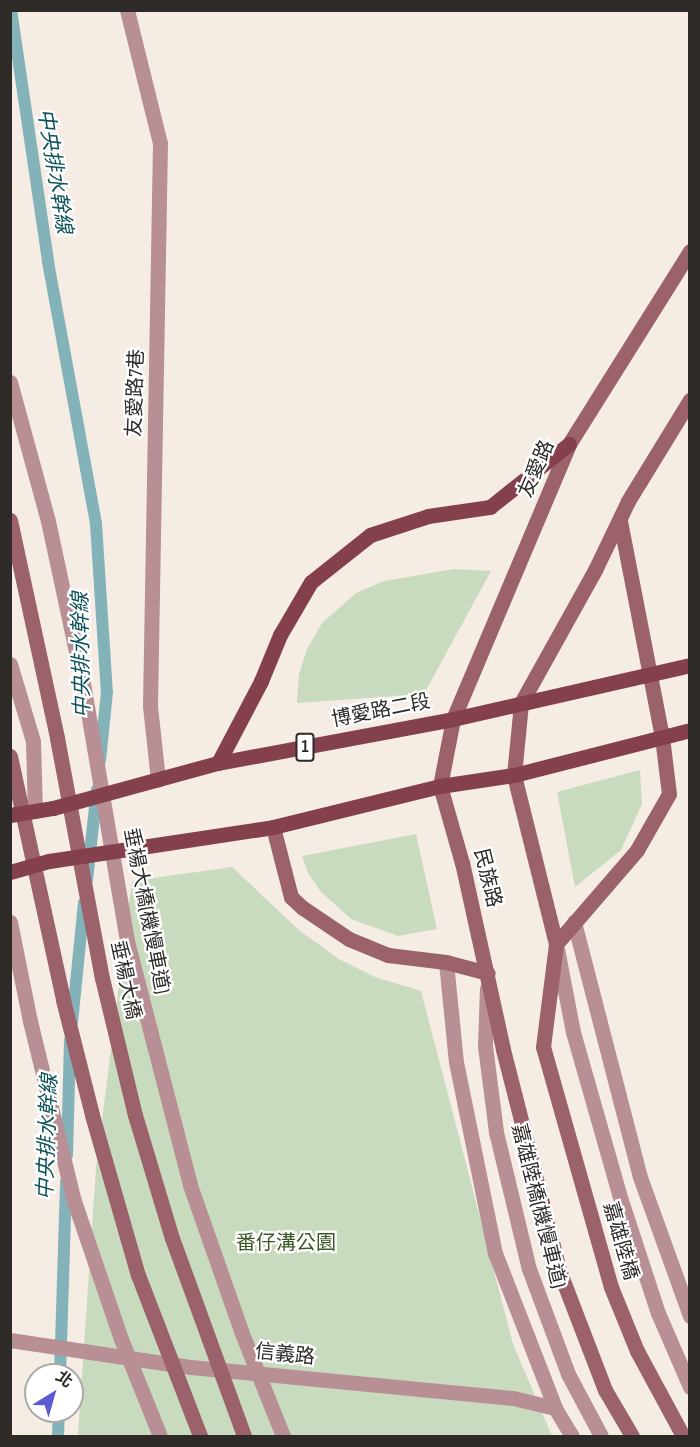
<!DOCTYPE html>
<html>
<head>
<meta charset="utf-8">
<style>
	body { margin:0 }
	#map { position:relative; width:700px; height:1447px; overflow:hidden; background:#f5ece4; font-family:"Sofia Sans Condensed","Noto Sans TC",sans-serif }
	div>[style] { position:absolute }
	.green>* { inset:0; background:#c9dbbe }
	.stream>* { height:12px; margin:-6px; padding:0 6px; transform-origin:6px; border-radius:6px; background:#83b2b9 }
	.lane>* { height:15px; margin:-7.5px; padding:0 7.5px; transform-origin:7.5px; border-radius:7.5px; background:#b88f95 }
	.street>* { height:15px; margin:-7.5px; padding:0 7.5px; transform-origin:7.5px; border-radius:7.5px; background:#b88f95 }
	.secondary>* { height:15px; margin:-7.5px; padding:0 7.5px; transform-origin:7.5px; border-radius:7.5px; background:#9b626b }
	.primary>* { height:15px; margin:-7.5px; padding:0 7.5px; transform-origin:7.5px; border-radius:7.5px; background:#85404d }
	span { translate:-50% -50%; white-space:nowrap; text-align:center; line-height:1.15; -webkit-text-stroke:4.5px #fff; paint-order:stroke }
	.shield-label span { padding:2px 4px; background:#fff; border:2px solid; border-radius:4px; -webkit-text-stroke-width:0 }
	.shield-label { font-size:18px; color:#2d2a27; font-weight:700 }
	.street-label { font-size:20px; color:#2d2a27 }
	.park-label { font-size:20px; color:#3c5827 }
	.water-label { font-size:21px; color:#0d535b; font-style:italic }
	.frame { position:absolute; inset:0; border:12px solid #2d2a27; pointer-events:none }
	.north { position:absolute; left:24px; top:1363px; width:60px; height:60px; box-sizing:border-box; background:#fff; border:2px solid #abaaa9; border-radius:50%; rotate:37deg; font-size:16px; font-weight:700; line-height:24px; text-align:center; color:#2d2a27 }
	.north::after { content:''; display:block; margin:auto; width:21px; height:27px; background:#5c5ad2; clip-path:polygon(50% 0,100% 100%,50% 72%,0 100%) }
</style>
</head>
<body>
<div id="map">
	<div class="green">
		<div style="clip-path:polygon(454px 569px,491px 571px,424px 694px,297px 703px,299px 674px,307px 649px,322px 623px,356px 593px,384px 581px)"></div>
		<div style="clip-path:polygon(640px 770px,642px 804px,621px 850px,575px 887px,557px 792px)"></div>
		<div style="clip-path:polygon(416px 834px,437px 929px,398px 936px,351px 919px,321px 892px,308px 873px,302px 856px)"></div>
		<div style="clip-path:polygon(232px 867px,300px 931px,339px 959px,375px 977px,421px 991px,513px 1344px,552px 1436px,78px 1436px,96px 1168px,132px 881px)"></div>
	</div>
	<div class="stream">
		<div style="left:11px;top:10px;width:255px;rotate:81.6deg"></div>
		<div style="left:48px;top:262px;width:266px;rotate:79.6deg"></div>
		<div style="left:96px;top:524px;width:168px;rotate:86.3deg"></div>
		<div style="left:107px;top:692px;width:69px;rotate:95.8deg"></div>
		<div style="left:87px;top:880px;width:91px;rotate:-83.7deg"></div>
		<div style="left:72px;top:1023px;width:121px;rotate:-84.3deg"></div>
		<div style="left:67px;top:1155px;width:115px;rotate:-88.5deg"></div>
		<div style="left:60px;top:1375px;width:194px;rotate:-88.2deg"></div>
		<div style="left:58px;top:1436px;width:25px;rotate:-88deg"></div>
	</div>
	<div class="lane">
		<div style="left:127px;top:10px;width:137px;rotate:76.1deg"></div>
		<div style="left:160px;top:143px;width:563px;rotate:91.02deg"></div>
		<div style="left:150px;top:706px;width:74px;rotate:83.8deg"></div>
		<div style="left:10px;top:664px;width:80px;rotate:73.4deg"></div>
		<div style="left:33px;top:741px;width:70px;rotate:88.4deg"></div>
		<div style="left:574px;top:922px;width:263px;rotate:75.5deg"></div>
		<div style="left:640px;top:1177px;width:148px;rotate:70.2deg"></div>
		<div style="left:446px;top:962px;width:100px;rotate:84.3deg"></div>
		<div style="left:456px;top:1062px;width:195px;rotate:78.5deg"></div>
		<div style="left:495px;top:1253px;width:166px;rotate:68.8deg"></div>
		<div style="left:555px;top:1408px;width:33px;rotate:59deg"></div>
		<div style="left:10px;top:1340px;width:183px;rotate:8.5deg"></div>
		<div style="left:191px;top:1367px;width:323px;rotate:5.5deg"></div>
		<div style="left:513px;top:1398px;width:43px;rotate:13.4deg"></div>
	</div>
	<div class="street">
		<div style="left:10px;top:382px;width:144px;rotate:74.7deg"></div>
		<div style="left:48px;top:521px;width:172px;rotate:77.9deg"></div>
		<div style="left:84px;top:689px;width:256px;rotate:80.3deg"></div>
		<div style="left:127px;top:941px;width:252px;rotate:75.5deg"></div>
		<div style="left:190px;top:1185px;width:155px;rotate:70.7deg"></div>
		<div style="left:241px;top:1331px;width:113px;rotate:68.2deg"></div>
		<div style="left:10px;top:922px;width:101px;rotate:78.6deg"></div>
		<div style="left:30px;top:1021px;width:185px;rotate:76.3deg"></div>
		<div style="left:74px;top:1201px;width:146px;rotate:71.2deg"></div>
		<div style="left:121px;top:1339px;width:105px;rotate:68.1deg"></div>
		<div style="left:557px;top:949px;width:85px;rotate:79.1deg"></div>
		<div style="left:573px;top:1032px;width:168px;rotate:74.1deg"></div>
		<div style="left:619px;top:1194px;width:125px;rotate:71.9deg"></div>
		<div style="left:658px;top:1313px;width:81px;rotate:66.6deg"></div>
		<div style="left:487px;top:988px;width:58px;rotate:92deg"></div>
		<div style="left:485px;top:1046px;width:87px;rotate:82.7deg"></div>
		<div style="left:496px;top:1132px;width:141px;rotate:76.5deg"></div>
		<div style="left:529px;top:1269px;width:112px;rotate:69.6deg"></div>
		<div style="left:568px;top:1374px;width:70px;rotate:62deg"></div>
	</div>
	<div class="secondary">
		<div style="left:10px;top:520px;width:223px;rotate:77.8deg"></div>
		<div style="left:57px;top:738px;width:244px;rotate:79.4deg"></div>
		<div style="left:102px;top:978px;width:141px;rotate:76.5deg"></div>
		<div style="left:135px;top:1115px;width:128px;rotate:73.3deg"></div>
		<div style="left:172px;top:1238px;width:211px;rotate:70deg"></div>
		<div style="left:10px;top:756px;width:250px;rotate:77.7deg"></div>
		<div style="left:63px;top:1000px;width:119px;rotate:75.8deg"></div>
		<div style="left:92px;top:1115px;width:166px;rotate:74deg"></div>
		<div style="left:138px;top:1275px;width:173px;rotate:68.9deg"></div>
		<div style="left:273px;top:827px;width:72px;rotate:75.6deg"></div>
		<div style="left:291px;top:897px;width:16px;rotate:43deg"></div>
		<div style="left:303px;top:908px;width:55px;rotate:34deg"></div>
		<div style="left:349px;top:939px;width:42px;rotate:22.3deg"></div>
		<div style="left:388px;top:955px;width:58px;rotate:6.9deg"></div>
		<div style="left:446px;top:962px;width:43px;rotate:14.7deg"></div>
		<div style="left:556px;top:944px;width:124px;rotate:-49.2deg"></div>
		<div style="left:637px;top:850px;width:64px;rotate:-60.3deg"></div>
		<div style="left:669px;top:794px;width:57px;rotate:-97deg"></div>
		<div style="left:662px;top:737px;width:221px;rotate:-101deg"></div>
		<div style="left:632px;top:1436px;width:53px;rotate:-120.4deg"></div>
		<div style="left:605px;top:1390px;width:125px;rotate:-111deg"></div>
		<div style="left:560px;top:1273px;width:231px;rotate:-104.3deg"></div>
		<div style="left:503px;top:1049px;width:190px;rotate:-102.4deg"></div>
		<div style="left:462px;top:863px;width:80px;rotate:-105.9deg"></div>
		<div style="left:440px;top:786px;width:68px;rotate:-79deg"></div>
		<div style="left:453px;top:719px;width:298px;rotate:-67.1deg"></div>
		<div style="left:569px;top:444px;width:228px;rotate:-57.9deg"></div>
		<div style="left:683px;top:1436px;width:97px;rotate:-118.4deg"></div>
		<div style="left:637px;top:1351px;width:69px;rotate:-112.1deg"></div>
		<div style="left:611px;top:1287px;width:249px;rotate:-105.8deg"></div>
		<div style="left:543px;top:1047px;width:104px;rotate:-82.8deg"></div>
		<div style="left:556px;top:944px;width:174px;rotate:-104deg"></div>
		<div style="left:514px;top:775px;width:72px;rotate:-84.4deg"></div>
		<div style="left:521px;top:703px;width:152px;rotate:-60.9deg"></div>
		<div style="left:595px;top:570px;width:76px;rotate:-64.4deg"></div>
		<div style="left:628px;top:501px;width:119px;rotate:-58.5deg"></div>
	</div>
	<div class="primary">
		<div style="left:218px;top:763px;width:93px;rotate:-62.3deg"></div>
		<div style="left:261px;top:681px;width:50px;rotate:-67.6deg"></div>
		<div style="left:280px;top:635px;width:61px;rotate:-59.7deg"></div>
		<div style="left:311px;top:582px;width:75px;rotate:-38.5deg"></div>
		<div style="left:370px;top:535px;width:61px;rotate:-18.1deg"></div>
		<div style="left:428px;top:516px;width:63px;rotate:-8.3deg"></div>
		<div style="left:490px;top:507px;width:101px;rotate:-38.6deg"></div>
		<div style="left:10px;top:815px;width:44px;rotate:-9.2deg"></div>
		<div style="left:53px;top:808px;width:171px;rotate:-15.3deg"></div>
		<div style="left:218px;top:763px;width:239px;rotate:-10.6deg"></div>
		<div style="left:453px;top:719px;width:243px;rotate:-12.8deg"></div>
		<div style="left:10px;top:872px;width:41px;rotate:-15.8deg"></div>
		<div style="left:49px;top:861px;width:227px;rotate:-8.6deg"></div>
		<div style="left:273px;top:827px;width:172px;rotate:-13.8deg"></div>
		<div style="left:440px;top:786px;width:75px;rotate:-8.5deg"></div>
		<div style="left:514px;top:775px;width:182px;rotate:-14.3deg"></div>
	</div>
	<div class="shield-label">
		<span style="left:305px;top:747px">1</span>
	</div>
	<div class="street-label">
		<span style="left:136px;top:393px;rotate:-88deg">友愛路7巷</span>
		<span style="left:537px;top:469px;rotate:-67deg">友愛路</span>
		<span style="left:381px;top:711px;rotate:-11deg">博愛路二段</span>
		<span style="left:487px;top:878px;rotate:76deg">民族路</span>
		<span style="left:146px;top:911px;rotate:79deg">垂楊大橋(機慢車道)</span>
		<span style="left:125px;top:980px;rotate:78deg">垂楊大橋</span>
		<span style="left:538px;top:1206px;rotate:76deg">嘉雄陸橋(機慢車道)</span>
		<span style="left:620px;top:1241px;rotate:74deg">嘉雄陸橋</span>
		<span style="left:285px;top:1355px;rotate:6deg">信義路</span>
	</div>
	<div class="park-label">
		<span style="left:286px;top:1243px">番仔溝公園</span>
	</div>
	<div class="water-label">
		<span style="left:54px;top:171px;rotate:81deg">中央排水幹線</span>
		<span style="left:82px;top:655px;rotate:-91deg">中央排水幹線</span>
		<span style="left:48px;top:1137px;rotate:-88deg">中央排水幹線</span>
	</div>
	<div class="frame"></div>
	<div class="north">北</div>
</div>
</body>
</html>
